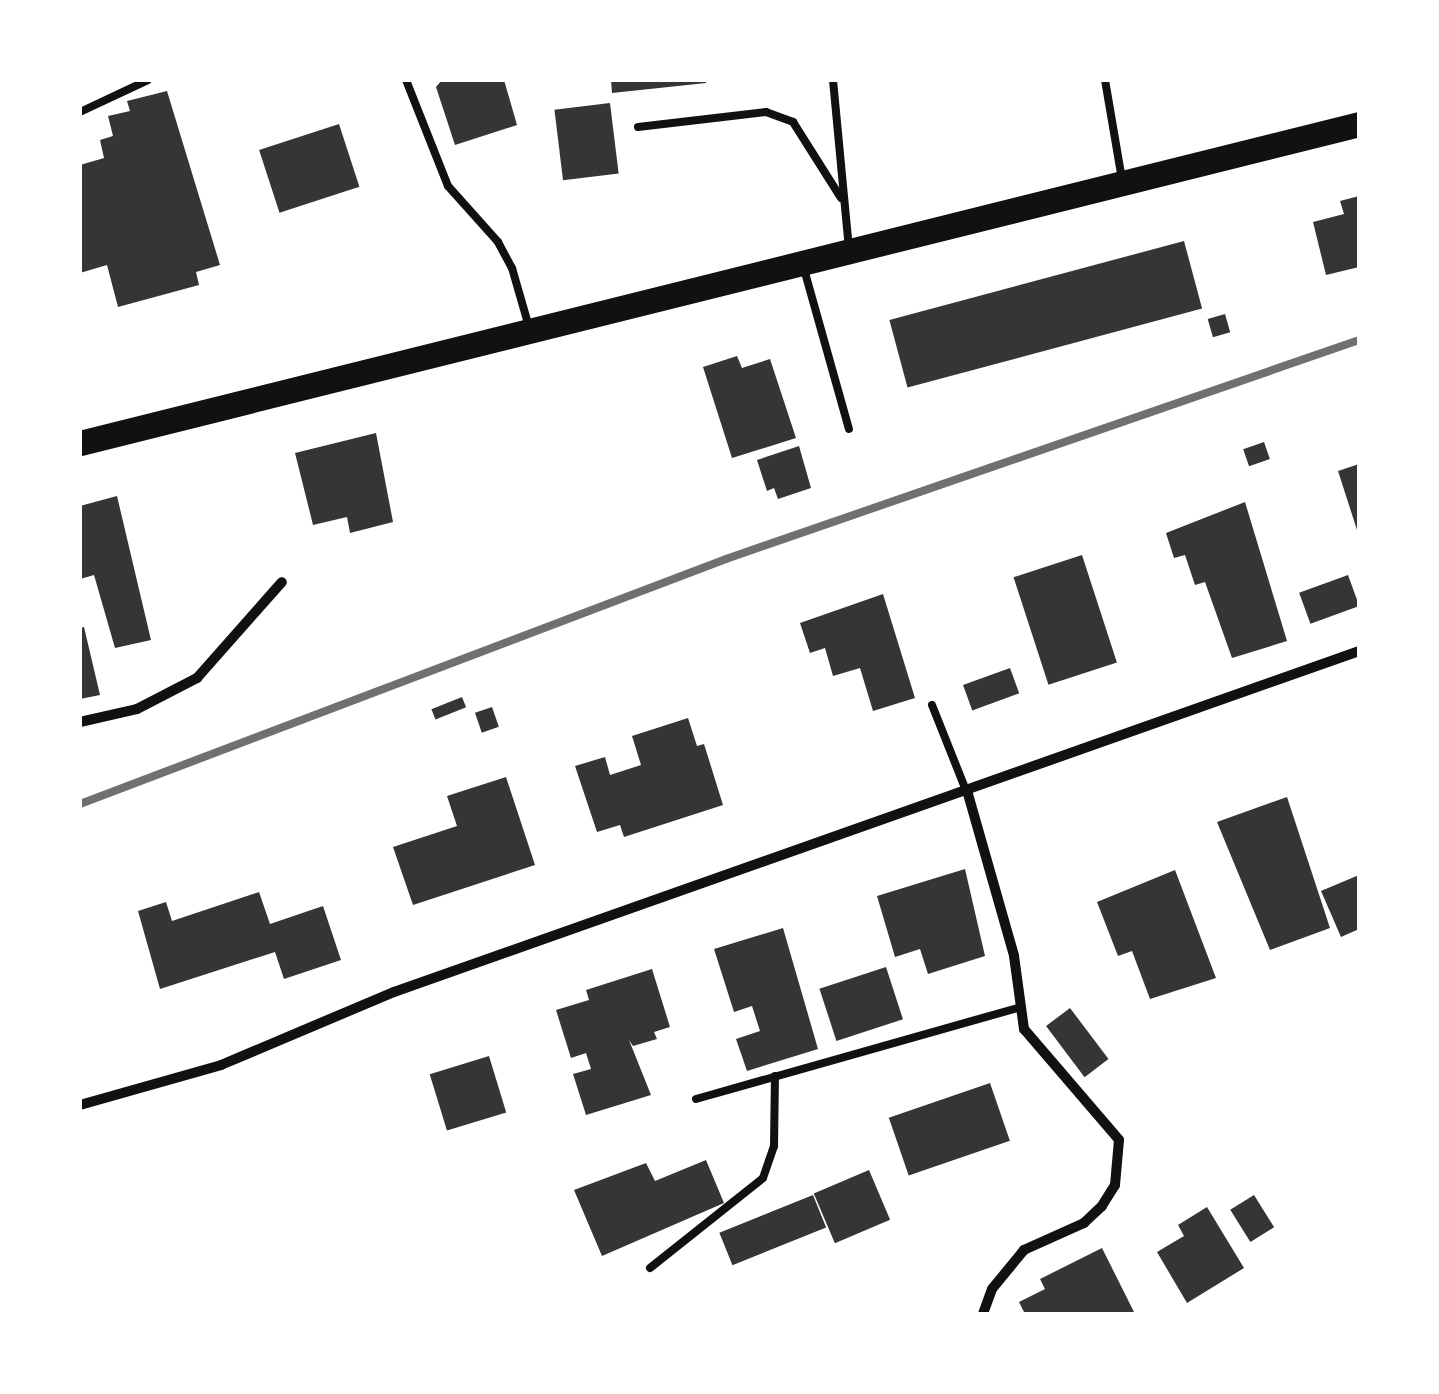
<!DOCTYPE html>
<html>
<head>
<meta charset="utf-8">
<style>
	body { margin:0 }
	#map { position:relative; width:1439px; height:1394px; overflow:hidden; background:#fff; font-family:"Golos Text",sans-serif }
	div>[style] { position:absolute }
	.building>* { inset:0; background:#353535; transform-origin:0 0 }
	.service>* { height:8px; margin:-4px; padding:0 4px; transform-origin:4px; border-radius:4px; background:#111 }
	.minor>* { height:10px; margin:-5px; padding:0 5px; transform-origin:5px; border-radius:5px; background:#111 }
	.primary>* { height:25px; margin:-12.5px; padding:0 12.5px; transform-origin:12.5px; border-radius:12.5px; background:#111 }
	.rail>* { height:8px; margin:-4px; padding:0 4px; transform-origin:4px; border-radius:4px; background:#707070 }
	span { translate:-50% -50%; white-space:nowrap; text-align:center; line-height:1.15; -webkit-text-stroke:9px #fff; paint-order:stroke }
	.frame { position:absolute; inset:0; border:82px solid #fff; pointer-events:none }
</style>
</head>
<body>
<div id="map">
	<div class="building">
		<div style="clip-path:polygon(442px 80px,504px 80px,517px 125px,455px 145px,436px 87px)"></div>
		<div style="clip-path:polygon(611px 80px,706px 80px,706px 83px,612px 93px)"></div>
		<div style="clip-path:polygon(167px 91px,220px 265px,196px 272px,199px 285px,118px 307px,107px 265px,80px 273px,80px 165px,104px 158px,100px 140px,113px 136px,108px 116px,130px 111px,127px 101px)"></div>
		<div style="left:610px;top:103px;width:71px;height:56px;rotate:83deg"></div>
		<div style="left:339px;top:124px;width:66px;height:84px;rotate:72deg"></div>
		<div style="clip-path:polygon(1359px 196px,1359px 267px,1326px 275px,1313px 222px,1344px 214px,1340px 201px)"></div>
		<div style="left:1184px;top:241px;width:70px;height:305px;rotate:75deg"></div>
		<div style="left:1225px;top:314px;width:19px;height:18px;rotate:74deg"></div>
		<div style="clip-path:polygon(737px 356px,742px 368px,770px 359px,796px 438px,732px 458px,703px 367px)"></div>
		<div style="clip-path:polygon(376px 433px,393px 522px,350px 533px,347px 517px,313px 525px,295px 453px)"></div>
		<div style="left:1264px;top:442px;width:18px;height:22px;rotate:71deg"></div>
		<div style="clip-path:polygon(799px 446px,811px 488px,778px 499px,774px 488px,767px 491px,757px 460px)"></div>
		<div style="clip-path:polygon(1359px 464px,1359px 532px,1358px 533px,1338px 471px)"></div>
		<div style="clip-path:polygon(117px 496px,151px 640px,115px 648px,94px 575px,80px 579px,80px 506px)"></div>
		<div style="clip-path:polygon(1245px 502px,1287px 641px,1232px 658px,1205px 582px,1195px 585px,1185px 555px,1174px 558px,1166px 533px)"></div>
		<div style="left:1082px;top:555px;width:113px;height:72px;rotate:72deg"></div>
		<div style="left:1348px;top:575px;width:33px;height:52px;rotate:70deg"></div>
		<div style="clip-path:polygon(883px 594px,915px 698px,873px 711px,860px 668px,833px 676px,825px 648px,810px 653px,800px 623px)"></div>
		<div style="clip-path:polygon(84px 627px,100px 695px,80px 699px,80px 628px)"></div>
		<div style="left:1010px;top:668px;width:27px;height:50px;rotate:70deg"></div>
		<div style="left:462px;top:697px;width:11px;height:33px;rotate:68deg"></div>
		<div style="left:492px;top:707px;width:21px;height:18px;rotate:71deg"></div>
		<div style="clip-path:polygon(688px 718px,697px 746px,704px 744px,723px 805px,624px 837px,620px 825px,597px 832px,575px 766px,605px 757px,610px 775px,641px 765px,632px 736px)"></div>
		<div style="clip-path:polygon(506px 777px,535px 865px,413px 905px,393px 847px,457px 826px,447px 796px)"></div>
		<div style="clip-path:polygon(1287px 797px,1330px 928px,1270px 950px,1217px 822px)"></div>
		<div style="clip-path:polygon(965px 869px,985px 956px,928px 974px,920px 949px,895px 957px,877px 896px)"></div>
		<div style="clip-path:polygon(1175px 870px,1216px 978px,1150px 999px,1132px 951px,1118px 956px,1097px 902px)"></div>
		<div style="clip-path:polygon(1359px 875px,1359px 929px,1341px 937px,1321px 891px)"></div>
		<div style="clip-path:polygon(259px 892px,270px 924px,323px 906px,341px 960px,284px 979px,275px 952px,160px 989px,138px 911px,166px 902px,172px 921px)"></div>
		<div style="clip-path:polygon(783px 928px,818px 1049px,747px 1071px,736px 1039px,760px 1031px,752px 1006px,734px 1012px,714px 949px)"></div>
		<div style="left:886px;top:967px;width:55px;height:70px;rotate:72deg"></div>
		<div style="clip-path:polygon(652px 969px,670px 1027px,654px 1032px,657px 1039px,633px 1046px,629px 1040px,651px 1095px,586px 1115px,573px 1074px,591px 1069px,586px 1053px,571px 1058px,556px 1010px,589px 1000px,586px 990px)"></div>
		<div style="left:1070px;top:1008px;width:64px;height:30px;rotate:53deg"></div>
		<div style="left:489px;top:1056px;width:59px;height:62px;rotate:73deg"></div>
		<div style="left:990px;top:1083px;width:61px;height:107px;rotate:71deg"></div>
		<div style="clip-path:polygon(706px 1160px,724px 1203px,602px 1256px,574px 1190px,646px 1163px,655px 1181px)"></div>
		<div style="left:869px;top:1170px;width:54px;height:60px;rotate:67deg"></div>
		<div style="left:813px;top:1195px;width:35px;height:101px;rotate:68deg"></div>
		<div style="left:1254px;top:1195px;width:38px;height:28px;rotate:58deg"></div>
		<div style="clip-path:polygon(1207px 1207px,1244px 1268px,1187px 1303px,1157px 1252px,1184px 1236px,1178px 1225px)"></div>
		<div style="clip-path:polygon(1102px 1248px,1135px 1314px,1025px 1314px,1019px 1302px,1045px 1289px,1040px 1279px)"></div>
	</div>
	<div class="service">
		<div style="left:406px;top:80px;width:114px;rotate:68.4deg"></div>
		<div style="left:448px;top:186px;width:75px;rotate:48.2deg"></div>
		<div style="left:498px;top:242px;width:30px;rotate:62deg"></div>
		<div style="left:512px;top:268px;width:61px;rotate:73.9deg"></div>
		<div style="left:833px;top:80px;width:169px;rotate:84.6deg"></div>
		<div style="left:1105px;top:80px;width:100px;rotate:80.3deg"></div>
		<div style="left:80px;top:112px;width:75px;rotate:-25.2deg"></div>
		<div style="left:638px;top:127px;width:129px;rotate:-6.7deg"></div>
		<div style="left:766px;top:112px;width:29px;rotate:20deg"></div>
		<div style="left:793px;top:122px;width:90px;rotate:57.7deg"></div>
		<div style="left:804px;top:269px;width:166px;rotate:74.3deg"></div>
		<div style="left:932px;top:705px;width:95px;rotate:68.3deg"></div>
		<div style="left:696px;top:1099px;width:335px;rotate:-15.8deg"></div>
		<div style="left:650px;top:1268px;width:144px;rotate:-38.5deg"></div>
		<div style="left:763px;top:1178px;width:34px;rotate:-71deg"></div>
		<div style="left:774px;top:1146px;width:70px;rotate:-89.2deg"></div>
	</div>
	<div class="minor">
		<div style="left:80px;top:722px;width:58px;rotate:-12.8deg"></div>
		<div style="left:137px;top:709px;width:68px;rotate:-27.3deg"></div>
		<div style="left:197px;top:678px;width:128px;rotate:-48.5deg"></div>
		<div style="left:968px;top:794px;width:168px;rotate:74.1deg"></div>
		<div style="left:1014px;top:956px;width:74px;rotate:82.2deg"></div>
		<div style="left:1024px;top:1029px;width:146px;rotate:49.4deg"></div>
		<div style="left:1119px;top:1140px;width:45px;rotate:95.1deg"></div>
		<div style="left:1115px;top:1185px;width:25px;rotate:122deg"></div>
		<div style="left:1102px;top:1206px;width:25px;rotate:137deg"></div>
		<div style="left:1084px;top:1223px;width:66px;rotate:155.8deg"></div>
		<div style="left:1024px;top:1250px;width:50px;rotate:129.4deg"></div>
		<div style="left:992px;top:1289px;width:27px;rotate:110deg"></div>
		<div style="left:80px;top:1105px;width:147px;rotate:-15.8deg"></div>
		<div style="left:221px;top:1065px;width:188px;rotate:-22.9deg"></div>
		<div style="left:394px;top:992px;width:1023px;rotate:-19.46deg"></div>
	</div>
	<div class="primary">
		<div style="left:80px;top:443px;width:1318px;rotate:-14deg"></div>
	</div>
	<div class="rail">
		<div style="left:80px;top:804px;width:691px;rotate:-20.77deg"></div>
		<div style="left:726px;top:559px;width:670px;rotate:-19.08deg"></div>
	</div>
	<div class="frame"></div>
</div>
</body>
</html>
